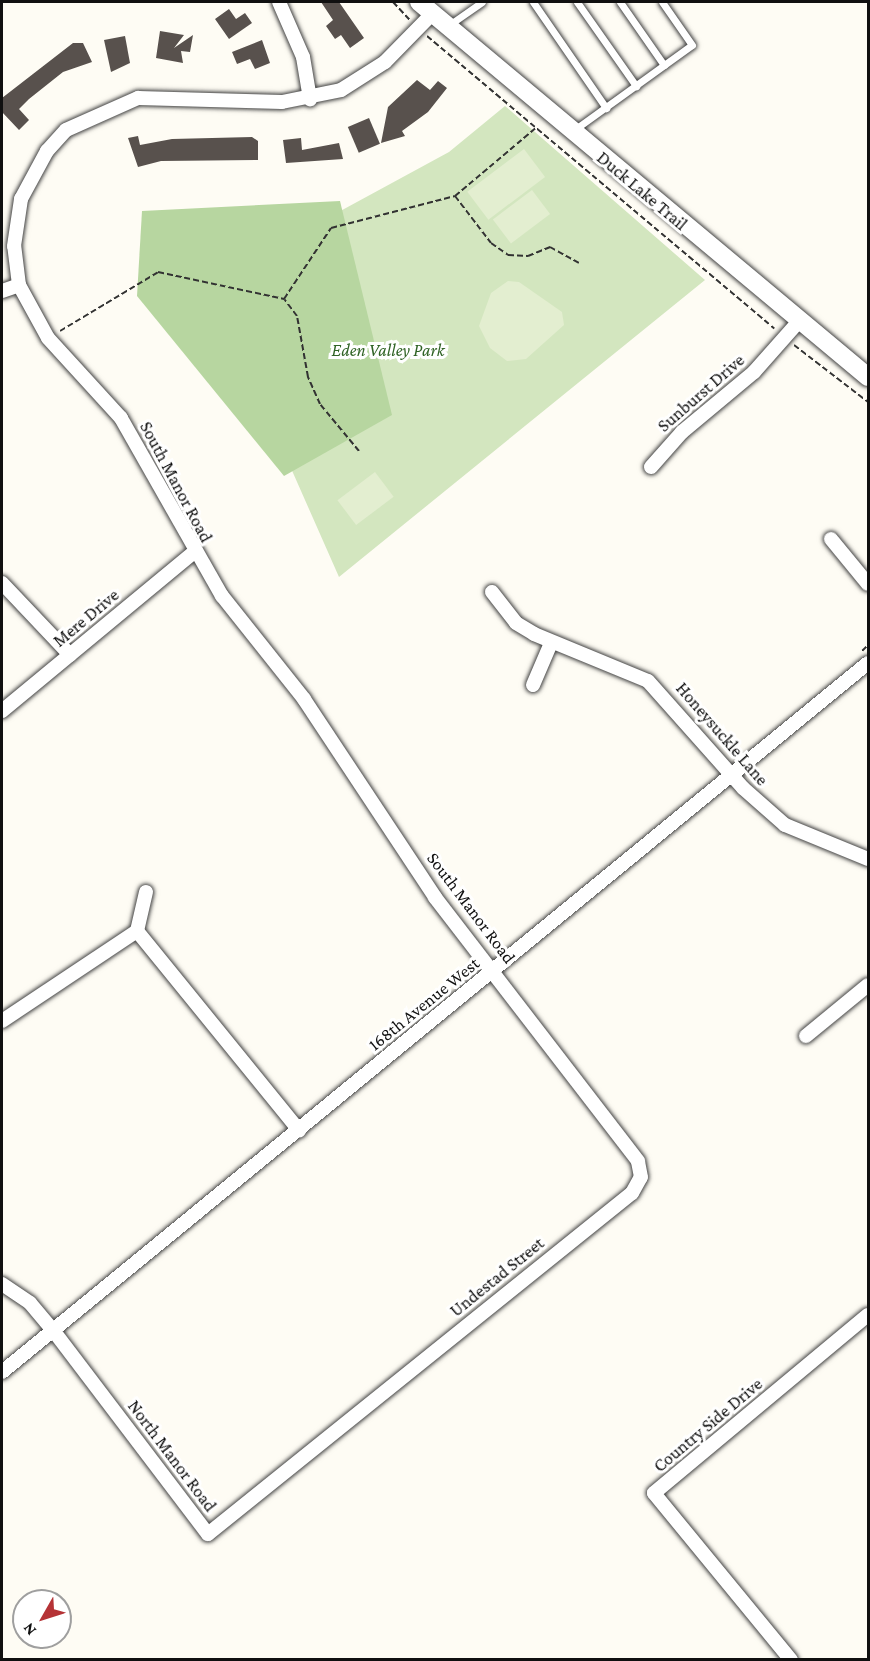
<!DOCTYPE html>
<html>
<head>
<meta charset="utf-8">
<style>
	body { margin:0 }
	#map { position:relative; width:870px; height:1661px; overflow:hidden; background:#fefcf4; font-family:"Crimson Pro",serif }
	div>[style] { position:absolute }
	.green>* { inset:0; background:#d3e6bf }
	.forest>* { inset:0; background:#b7d6a0 }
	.pitch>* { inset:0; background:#e3eed0; transform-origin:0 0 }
	.building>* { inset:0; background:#58514d; transform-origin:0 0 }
	.path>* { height:2px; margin-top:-1px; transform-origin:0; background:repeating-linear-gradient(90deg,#323232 0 6px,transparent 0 9px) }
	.roads { filter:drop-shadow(0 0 2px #434343) drop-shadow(0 0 2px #434343) }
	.service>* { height:7px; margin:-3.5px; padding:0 3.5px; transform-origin:3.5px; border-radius:3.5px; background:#fff }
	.minor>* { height:14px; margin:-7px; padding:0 7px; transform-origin:7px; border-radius:7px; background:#fff }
	.tertiary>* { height:18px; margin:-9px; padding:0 9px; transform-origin:9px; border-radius:9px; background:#fff }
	span { translate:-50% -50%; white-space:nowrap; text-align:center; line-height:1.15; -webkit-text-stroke:6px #fff; paint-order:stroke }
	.street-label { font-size:18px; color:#101010 }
	.park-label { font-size:18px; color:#306325; font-style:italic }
	.frame { position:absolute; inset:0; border:3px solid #101010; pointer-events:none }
	.north { position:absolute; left:12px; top:1589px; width:60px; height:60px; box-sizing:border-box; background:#fff; border:2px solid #9f9f9f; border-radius:50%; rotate:231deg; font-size:16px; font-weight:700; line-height:24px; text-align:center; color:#101010 }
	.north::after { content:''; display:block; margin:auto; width:21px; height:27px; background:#b53336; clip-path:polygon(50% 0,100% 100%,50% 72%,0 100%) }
</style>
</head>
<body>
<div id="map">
	<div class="green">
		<div style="clip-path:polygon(505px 106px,705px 280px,339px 577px,286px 457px,333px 215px,449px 152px)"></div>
	</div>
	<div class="forest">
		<div style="clip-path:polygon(340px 201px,392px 415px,284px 476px,137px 296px,142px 211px)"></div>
	</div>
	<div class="pitch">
		<div style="left:524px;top:149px;width:35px;height:71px;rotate:53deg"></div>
		<div style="left:532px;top:190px;width:30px;height:49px;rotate:53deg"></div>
		<div style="clip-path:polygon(508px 281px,519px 282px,562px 312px,564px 325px,526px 359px,507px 361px,490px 348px,479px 326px,491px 293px)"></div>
		<div style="left:375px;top:472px;width:31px;height:47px;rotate:53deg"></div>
	</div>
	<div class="building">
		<div style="clip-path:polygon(321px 2px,339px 2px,364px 38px,350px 48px,341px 35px,335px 39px,326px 26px,333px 20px)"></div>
		<div style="clip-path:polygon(229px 9px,236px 19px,245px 13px,252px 23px,229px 39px,215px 19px)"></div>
		<div style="clip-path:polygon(160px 31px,184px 35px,174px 48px,193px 35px,190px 52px,181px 51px,183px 63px,156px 58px)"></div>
		<div style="clip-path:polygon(125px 36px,130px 63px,111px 72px,104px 40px)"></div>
		<div style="clip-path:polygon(262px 40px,270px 63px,255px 69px,250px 59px,237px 64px,232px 52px)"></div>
		<div style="clip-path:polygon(73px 43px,83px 43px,92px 62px,63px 72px,29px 99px,19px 109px,29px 120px,19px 130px,2px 112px,2px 98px)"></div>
		<div style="clip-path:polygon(417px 80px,430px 90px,438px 81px,447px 88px,428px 112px,402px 131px,405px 136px,381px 143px,388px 107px)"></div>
		<div style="left:369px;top:118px;width:28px;height:23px;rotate:67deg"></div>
		<div style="clip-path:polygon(138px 136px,140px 145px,172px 139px,252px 137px,258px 141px,258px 160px,161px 161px,138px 167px,128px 138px)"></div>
		<div style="clip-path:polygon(301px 138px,302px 150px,339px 143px,343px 159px,286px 163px,283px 140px)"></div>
	</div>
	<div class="path">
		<div style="left:393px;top:2px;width:25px;rotate:47deg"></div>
		<div style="left:427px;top:36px;width:454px;rotate:40.1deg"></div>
		<div style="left:455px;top:196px;width:107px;rotate:-40.1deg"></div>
		<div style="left:60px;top:331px;width:114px;rotate:-31deg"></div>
		<div style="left:158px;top:272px;width:129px;rotate:12.1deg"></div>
		<div style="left:794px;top:345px;width:93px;rotate:37.6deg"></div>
		<div style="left:359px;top:451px;width:61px;rotate:-129.7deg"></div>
		<div style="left:320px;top:404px;width:30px;rotate:-114deg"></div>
		<div style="left:308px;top:377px;width:62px;rotate:-100.2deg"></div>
		<div style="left:297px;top:316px;width:21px;rotate:-127deg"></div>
		<div style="left:284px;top:299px;width:85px;rotate:-56.5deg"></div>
		<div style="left:331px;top:228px;width:128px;rotate:-14.5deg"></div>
		<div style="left:455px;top:196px;width:59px;rotate:52.5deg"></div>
		<div style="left:491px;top:243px;width:21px;rotate:35deg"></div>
		<div style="left:508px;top:255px;width:20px;rotate:3deg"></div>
		<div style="left:528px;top:256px;width:24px;rotate:-22deg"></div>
		<div style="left:550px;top:247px;width:33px;rotate:29deg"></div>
		<div style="left:862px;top:651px;width:8px;rotate:-45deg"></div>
	</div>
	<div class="roads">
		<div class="service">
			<div style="left:533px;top:2px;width:129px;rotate:55.4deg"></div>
			<div style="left:577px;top:2px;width:103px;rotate:54.9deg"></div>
			<div style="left:620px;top:2px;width:77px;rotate:55.1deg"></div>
			<div style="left:449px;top:25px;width:40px;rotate:-34.9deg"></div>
			<div style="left:574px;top:130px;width:145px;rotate:-35.8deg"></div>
			<div style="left:692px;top:45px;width:52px;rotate:-124.9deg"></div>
		</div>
		<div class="minor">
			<div style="left:279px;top:2px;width:60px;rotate:66.4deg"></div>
			<div style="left:303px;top:57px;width:43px;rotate:80.5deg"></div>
			<div style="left:2px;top:291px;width:18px;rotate:-19deg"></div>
			<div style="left:651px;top:467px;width:47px;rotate:-48.5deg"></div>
			<div style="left:682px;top:432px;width:94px;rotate:-39.8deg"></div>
			<div style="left:754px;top:372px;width:69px;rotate:-48.5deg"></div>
			<div style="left:831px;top:539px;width:58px;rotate:50.6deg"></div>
			<div style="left:2px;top:583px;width:99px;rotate:46.6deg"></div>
			<div style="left:492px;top:592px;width:39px;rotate:52deg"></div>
			<div style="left:516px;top:623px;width:21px;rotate:31deg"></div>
			<div style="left:534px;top:634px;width:123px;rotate:22.4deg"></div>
			<div style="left:648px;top:681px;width:143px;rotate:48.4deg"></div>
			<div style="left:743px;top:788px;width:56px;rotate:41.4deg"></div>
			<div style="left:785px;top:825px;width:90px;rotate:22.3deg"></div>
			<div style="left:533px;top:685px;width:46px;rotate:-66.8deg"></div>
			<div style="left:2px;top:711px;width:248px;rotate:-39.6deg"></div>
			<div style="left:137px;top:931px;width:257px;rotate:50.9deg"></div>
			<div style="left:137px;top:931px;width:40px;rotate:-77deg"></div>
			<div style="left:2px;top:1021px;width:162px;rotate:-33.7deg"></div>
			<div style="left:806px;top:1036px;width:80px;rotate:-39.4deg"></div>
			<div style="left:2px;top:1284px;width:34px;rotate:34deg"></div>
			<div style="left:30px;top:1303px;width:35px;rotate:50deg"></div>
			<div style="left:53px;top:1330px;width:256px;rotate:52.8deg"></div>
			<div style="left:208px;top:1534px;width:544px;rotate:-38.81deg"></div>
			<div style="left:632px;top:1193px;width:18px;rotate:-61deg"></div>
			<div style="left:641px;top:1177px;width:16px;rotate:-101deg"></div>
			<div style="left:638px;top:1161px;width:333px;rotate:-127.6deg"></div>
			<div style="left:435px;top:897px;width:237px;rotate:-123.5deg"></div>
			<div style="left:304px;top:699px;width:132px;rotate:-128.5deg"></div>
			<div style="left:222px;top:596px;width:205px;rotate:-119.6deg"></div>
			<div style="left:121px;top:418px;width:108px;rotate:-132.4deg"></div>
			<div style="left:48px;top:338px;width:60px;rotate:-118.7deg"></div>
			<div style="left:19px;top:285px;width:39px;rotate:-97deg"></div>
			<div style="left:14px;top:246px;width:48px;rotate:-81.5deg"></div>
			<div style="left:21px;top:199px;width:55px;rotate:-61.6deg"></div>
			<div style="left:47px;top:151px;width:28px;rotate:-48deg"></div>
			<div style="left:66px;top:130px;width:79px;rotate:-24deg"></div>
			<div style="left:138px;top:98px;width:144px;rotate:1.6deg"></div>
			<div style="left:282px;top:102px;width:60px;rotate:-11.5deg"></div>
			<div style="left:341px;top:90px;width:52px;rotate:-32.5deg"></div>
			<div style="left:385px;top:62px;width:67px;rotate:-45.6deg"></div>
			<div style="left:2px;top:1372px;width:1119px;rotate:-39.31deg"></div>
			<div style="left:791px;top:1660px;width:216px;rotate:-129.4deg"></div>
			<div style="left:654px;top:1493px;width:278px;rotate:-39.8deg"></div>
		</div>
		<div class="tertiary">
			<div style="left:419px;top:2px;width:585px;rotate:39.87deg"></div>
		</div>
	</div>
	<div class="street-label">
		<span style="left:642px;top:191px;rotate:40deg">Duck Lake Trail</span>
		<span style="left:701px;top:393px;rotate:-41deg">Sunburst Drive</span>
		<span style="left:176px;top:482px;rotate:62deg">South Manor Road</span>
		<span style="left:86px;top:618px;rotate:-40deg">Mere Drive</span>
		<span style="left:722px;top:734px;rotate:49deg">Honeysuckle Lane</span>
		<span style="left:471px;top:908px;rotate:53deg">South Manor Road</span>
		<span style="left:424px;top:1004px;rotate:-39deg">168th Avenue West</span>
		<span style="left:497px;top:1277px;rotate:-39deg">Undestad Street</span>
		<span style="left:708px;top:1425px;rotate:-40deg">Country Side Drive</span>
		<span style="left:172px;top:1456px;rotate:53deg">North Manor Road</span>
	</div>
	<div class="park-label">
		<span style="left:388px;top:350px">Eden Valley Park</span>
	</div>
	<div class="frame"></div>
	<div class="north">N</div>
</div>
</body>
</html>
